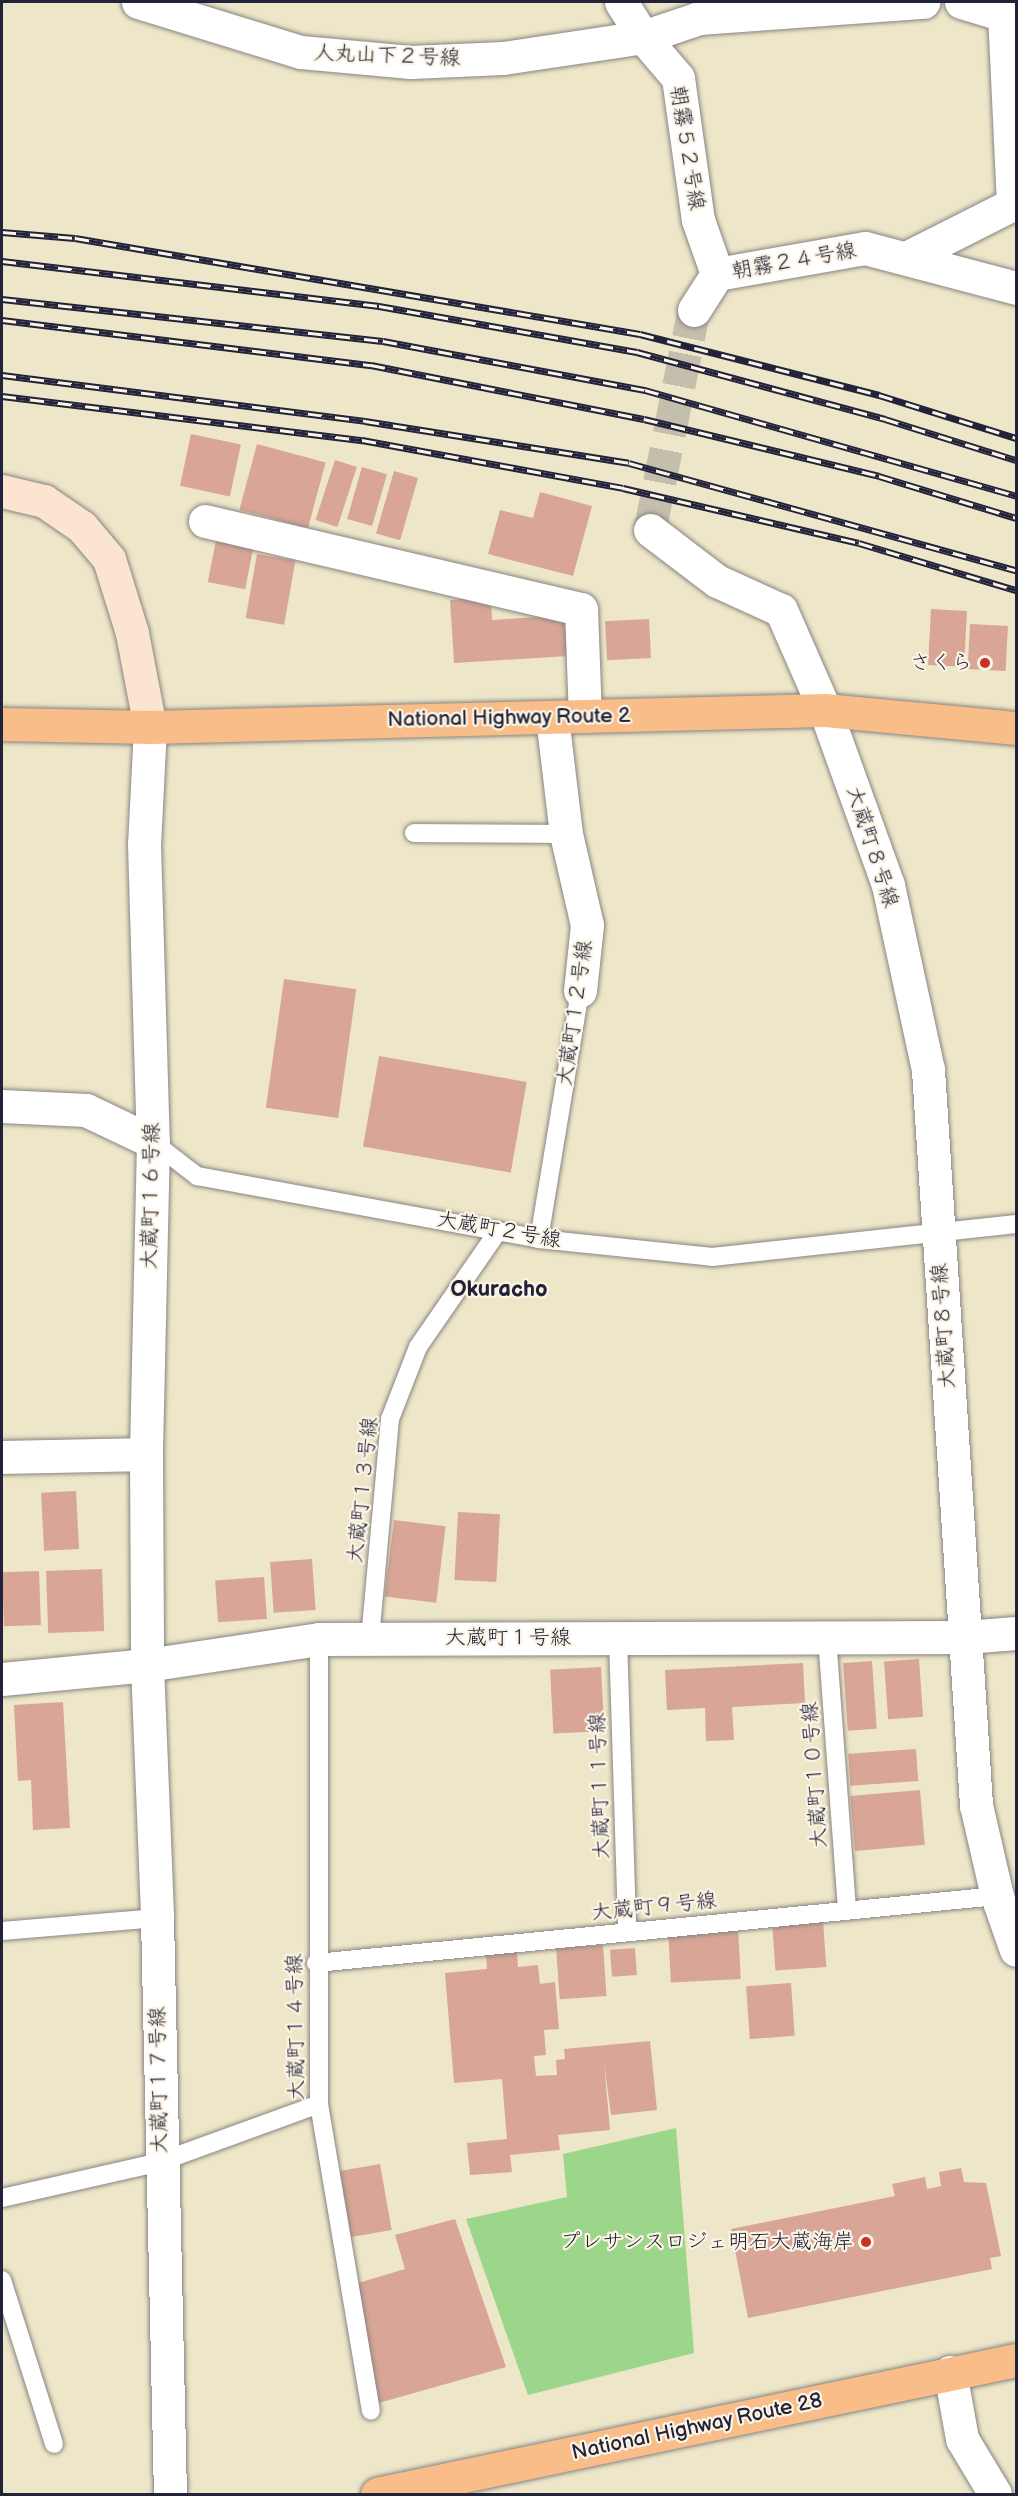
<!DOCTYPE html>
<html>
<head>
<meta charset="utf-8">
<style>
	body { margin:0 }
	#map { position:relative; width:1018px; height:2496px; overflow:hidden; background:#ede6c8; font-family:"Balsamiq Sans","Klee One",sans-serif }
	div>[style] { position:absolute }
	.green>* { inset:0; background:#9bd68b }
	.building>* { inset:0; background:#d8a597; transform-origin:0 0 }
	.minor-tunnel>* { height:33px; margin-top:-16.5px; transform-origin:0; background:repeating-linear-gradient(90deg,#c4bfac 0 33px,transparent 0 49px) }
	.roads { filter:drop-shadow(0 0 2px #888482) drop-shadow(0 0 2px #888482) }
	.service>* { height:18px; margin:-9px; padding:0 9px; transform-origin:9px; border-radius:9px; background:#fff }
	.minor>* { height:33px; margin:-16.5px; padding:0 16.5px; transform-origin:16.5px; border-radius:16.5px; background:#fff }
	.tertiary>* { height:33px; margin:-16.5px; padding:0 16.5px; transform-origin:16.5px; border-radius:16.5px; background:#fff }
	.secondary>* { height:33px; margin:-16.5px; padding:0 16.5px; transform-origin:16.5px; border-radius:16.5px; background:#fce5d0 }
	.trunk>* { height:33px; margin:-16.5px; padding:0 16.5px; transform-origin:16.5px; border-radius:16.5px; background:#f8bd89 }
	.rail>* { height:7px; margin-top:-3.5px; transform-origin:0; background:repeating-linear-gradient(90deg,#fcf5e5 0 14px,#22223b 0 28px); box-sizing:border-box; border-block:2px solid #22223b }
	.dots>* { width:16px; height:16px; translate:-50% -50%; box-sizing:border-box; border:3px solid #fcf5e5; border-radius:50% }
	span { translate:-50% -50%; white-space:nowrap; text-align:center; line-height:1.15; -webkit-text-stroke:4.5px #fcf5e5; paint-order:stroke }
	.street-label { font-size:21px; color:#22223b }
	.poi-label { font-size:21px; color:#22223b }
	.right { translate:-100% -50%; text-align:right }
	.neighbourhood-label { font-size:22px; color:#22223b; font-weight:700 }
	.frame { position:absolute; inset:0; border:3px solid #22223b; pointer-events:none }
</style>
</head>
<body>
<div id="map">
	<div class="green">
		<div style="clip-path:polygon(676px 2128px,694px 2353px,528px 2395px,466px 2219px,567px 2197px,563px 2154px)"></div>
	</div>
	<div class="building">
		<div style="left:191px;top:434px;width:51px;height:53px;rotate:12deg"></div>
		<div style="left:257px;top:444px;width:71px;height:68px;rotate:15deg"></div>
		<div style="left:335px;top:460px;width:23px;height:63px;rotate:18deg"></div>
		<div style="left:362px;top:467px;width:26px;height:54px;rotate:16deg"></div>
		<div style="left:394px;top:471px;width:25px;height:65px;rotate:16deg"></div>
		<div style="clip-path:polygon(540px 492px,592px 506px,573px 576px,488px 554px,500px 510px,533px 518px)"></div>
		<div style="left:217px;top:535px;width:38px;height:48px;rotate:11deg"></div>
		<div style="left:257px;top:554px;width:39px;height:65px;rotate:10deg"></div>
		<div style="clip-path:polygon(491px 597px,492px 620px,565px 615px,568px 656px,454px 663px,450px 600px)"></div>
		<div style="left:931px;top:609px;width:36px;height:56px;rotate:3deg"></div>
		<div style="left:649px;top:619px;width:39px;height:44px;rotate:87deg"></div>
		<div style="left:970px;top:624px;width:38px;height:45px;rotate:3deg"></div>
		<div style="left:284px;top:979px;width:73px;height:130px;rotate:8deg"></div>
		<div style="left:379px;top:1056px;width:150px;height:92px;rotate:10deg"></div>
		<div style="left:76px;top:1491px;width:58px;height:35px;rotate:87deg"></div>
		<div style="left:458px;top:1512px;width:42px;height:68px;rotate:3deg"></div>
		<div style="left:394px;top:1520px;width:52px;height:77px;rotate:7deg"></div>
		<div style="left:312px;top:1559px;width:51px;height:42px;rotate:86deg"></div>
		<div style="left:102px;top:1569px;width:62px;height:56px;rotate:88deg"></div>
		<div style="left:39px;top:1571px;width:54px;height:37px;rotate:88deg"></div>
		<div style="left:264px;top:1577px;width:42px;height:49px;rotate:86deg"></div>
		<div style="left:919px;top:1659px;width:58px;height:35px;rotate:86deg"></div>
		<div style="left:872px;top:1661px;width:68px;height:29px;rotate:86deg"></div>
		<div style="clip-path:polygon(803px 1663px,805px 1703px,732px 1707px,734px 1740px,706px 1741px,705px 1708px,667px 1710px,665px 1670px)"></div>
		<div style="left:601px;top:1667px;width:64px;height:51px;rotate:87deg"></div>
		<div style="clip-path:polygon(63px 1702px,70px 1828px,33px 1830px,31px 1780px,18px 1781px,14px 1705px)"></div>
		<div style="left:916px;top:1749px;width:32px;height:68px;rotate:86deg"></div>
		<div style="left:920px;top:1790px;width:55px;height:70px;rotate:85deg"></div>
		<div style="left:823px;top:1920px;width:47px;height:51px;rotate:86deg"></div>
		<div style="left:738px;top:1926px;width:53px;height:70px;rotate:87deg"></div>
		<div style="left:603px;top:1945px;width:51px;height:47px;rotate:86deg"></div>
		<div style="left:635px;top:1948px;width:27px;height:25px;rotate:86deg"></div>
		<div style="clip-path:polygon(517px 1952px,518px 1967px,538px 1965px,540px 1984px,555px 1982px,559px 2029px,544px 2030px,546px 2055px,534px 2056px,536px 2076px,557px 2075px,556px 2060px,565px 2059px,564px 2049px,650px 2041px,657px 2110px,611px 2115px,604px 2063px,610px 2130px,558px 2135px,560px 2150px,510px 2155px,512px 2172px,470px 2175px,467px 2143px,507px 2139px,502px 2079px,454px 2083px,445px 1973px,487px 1969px,486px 1954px)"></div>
		<div style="left:791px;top:1983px;width:53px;height:45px;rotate:86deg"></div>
		<div style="left:380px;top:2164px;width:67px;height:41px;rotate:80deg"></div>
		<div style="clip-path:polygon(961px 2168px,964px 2182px,986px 2183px,1001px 2256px,990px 2258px,992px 2269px,748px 2318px,731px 2229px,895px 2196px,892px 2184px,925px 2177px,927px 2189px,941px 2186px,939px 2172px)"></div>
		<div style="clip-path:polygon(455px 2219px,506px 2367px,375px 2404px,358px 2283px,405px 2269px,395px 2235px)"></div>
	</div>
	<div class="minor-tunnel">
		<div style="left:650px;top:530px;width:224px;rotate:-78.7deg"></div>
	</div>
	<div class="roads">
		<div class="service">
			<div style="left:414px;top:833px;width:152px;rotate:0.4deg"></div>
			<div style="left:153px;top:1142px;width:56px;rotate:37.7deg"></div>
			<div style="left:197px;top:1176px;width:348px;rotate:10.4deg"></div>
			<div style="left:539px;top:1239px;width:174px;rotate:5.9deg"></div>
			<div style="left:712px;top:1257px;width:306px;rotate:-6.2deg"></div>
			<div style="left:539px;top:1239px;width:251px;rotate:-80.6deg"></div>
			<div style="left:827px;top:1637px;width:274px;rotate:85.8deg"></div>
			<div style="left:618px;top:1638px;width:294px;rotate:88.2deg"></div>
			<div style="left:319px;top:1639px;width:465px;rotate:90deg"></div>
			<div style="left:319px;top:2104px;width:311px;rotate:80.4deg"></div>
			<div style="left:370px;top:1639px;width:221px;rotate:-84.8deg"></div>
			<div style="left:390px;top:1419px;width:77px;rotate:-68.7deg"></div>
			<div style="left:418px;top:1347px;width:141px;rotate:-55.4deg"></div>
			<div style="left:2px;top:1931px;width:156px;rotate:-4.8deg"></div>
			<div style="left:316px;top:1963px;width:684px;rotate:-5.62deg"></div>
			<div style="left:2px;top:2198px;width:162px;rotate:-12.8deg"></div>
			<div style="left:160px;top:2162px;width:169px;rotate:-20deg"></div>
			<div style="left:2px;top:2280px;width:172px;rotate:72.4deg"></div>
		</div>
		<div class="minor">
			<div style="left:621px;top:2px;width:41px;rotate:57.8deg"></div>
			<div style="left:643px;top:37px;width:54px;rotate:49.5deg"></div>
			<div style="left:678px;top:78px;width:143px;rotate:82deg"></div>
			<div style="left:698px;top:220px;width:57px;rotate:70.6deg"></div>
			<div style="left:961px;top:2px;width:45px;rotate:16.8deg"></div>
			<div style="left:643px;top:37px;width:59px;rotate:-18.7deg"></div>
			<div style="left:699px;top:18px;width:225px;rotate:-4.1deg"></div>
			<div style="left:908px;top:257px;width:118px;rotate:-26.8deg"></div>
			<div style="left:1013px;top:204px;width:189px;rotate:-92.7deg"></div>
			<div style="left:1004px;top:15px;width:18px;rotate:-47deg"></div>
			<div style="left:694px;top:310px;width:43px;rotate:-57.4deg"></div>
			<div style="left:717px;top:274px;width:150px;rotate:-10deg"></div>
			<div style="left:865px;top:248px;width:156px;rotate:14.8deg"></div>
			<div style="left:205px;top:521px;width:386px;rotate:13.2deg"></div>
			<div style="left:581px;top:609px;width:107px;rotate:87.9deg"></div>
			<div style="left:650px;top:530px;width:84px;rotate:37.3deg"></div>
			<div style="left:717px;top:581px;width:70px;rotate:24.4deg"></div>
			<div style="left:781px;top:610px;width:109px;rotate:66.3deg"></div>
			<div style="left:825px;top:710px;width:186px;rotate:70.2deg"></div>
			<div style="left:888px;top:885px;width:189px;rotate:77.8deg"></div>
			<div style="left:928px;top:1070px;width:737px;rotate:86.26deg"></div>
			<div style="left:976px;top:1805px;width:93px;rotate:77deg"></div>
			<div style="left:997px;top:1896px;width:57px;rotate:70.6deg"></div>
			<div style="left:552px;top:717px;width:118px;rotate:83.2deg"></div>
			<div style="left:566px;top:834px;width:93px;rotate:77deg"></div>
			<div style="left:587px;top:925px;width:66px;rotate:96.1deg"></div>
			<div style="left:2px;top:1106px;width:84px;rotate:2.7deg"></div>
			<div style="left:86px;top:1110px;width:74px;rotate:25.5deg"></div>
			<div style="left:2px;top:1457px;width:144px;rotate:-1.2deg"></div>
			<div style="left:2px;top:1679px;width:146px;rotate:-5.5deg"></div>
			<div style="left:147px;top:1665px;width:174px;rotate:-8.6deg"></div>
			<div style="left:319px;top:1639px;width:646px;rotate:-0.18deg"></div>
			<div style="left:965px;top:1637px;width:51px;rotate:-4.5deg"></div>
		</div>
		<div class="tertiary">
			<div style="left:138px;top:2px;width:170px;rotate:17.1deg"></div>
			<div style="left:301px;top:52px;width:110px;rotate:5.2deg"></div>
			<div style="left:411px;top:62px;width:92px;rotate:-2.5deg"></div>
			<div style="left:503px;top:58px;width:142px;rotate:-8.5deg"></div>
			<div style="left:150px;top:727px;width:117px;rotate:92.9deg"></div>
			<div style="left:144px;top:844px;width:298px;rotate:88.3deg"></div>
			<div style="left:153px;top:1142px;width:312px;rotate:91.3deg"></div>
			<div style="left:146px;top:1454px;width:211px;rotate:89.7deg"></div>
			<div style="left:147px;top:1665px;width:253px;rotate:87.7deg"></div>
			<div style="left:157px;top:1918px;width:576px;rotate:88.71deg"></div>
			<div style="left:950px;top:2372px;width:68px;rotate:79.8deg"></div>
			<div style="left:962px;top:2439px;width:64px;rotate:59deg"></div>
		</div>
		<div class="secondary">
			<div style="left:2px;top:491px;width:43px;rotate:13.4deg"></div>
			<div style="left:44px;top:501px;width:46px;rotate:34.4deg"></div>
			<div style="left:82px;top:527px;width:42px;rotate:49.8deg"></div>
			<div style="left:109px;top:559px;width:77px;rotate:72.7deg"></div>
			<div style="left:132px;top:633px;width:96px;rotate:79.2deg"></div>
		</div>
		<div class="trunk">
			<div style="left:2px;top:724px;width:148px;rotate:1.2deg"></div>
			<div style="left:150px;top:727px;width:675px;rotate:-1.44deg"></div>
			<div style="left:825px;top:710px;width:192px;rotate:5.4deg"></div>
			<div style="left:377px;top:2494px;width:653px;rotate:-11.84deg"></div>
		</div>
	</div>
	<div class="rail">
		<div style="left:2px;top:232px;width:73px;rotate:4.7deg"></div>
		<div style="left:75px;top:238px;width:573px;rotate:9.64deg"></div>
		<div style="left:640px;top:334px;width:247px;rotate:14.3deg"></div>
		<div style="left:879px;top:395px;width:144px;rotate:17.4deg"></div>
		<div style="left:2px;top:261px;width:380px;rotate:6.8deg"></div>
		<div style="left:379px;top:306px;width:262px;rotate:10.1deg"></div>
		<div style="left:637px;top:352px;width:257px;rotate:15.1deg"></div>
		<div style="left:885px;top:419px;width:137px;rotate:17.4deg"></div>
		<div style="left:2px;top:299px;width:383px;rotate:6.3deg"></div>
		<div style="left:383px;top:341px;width:267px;rotate:10.6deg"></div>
		<div style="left:645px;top:390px;width:386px;rotate:15.9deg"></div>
		<div style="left:2px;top:320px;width:372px;rotate:7deg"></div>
		<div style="left:371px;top:365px;width:278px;rotate:11.2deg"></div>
		<div style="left:644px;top:419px;width:242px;rotate:13.6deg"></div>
		<div style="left:879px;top:476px;width:143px;rotate:17deg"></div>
		<div style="left:2px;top:375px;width:366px;rotate:7.2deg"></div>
		<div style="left:365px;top:421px;width:267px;rotate:9deg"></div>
		<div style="left:629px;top:463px;width:402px;rotate:15.5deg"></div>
		<div style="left:2px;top:396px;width:363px;rotate:7deg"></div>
		<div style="left:362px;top:440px;width:265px;rotate:10.4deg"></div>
		<div style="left:623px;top:488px;width:242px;rotate:13.1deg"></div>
		<div style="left:859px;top:543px;width:164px;rotate:16.7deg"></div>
	</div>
	<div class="dots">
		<div style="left:985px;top:663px;background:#c8321e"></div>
		<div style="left:866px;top:2242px;background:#c8321e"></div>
	</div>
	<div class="street-label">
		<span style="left:387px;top:56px;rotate:2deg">人丸山下２号線</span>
		<span style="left:687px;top:148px;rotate:81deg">朝霧５２号線</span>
		<span style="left:794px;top:261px;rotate:-10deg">朝霧２４号線</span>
		<span style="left:509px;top:718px;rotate:-1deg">National Highway Route 2</span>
		<span style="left:872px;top:847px;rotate:72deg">大蔵町８号線</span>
		<span style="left:575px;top:1013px;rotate:-82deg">大蔵町１２号線</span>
		<span style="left:151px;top:1196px;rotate:-89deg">大蔵町１６号線</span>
		<span style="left:499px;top:1230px;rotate:10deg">大蔵町２号線</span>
		<span style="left:944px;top:1326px;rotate:-94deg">大蔵町８号線</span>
		<span style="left:363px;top:1490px;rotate:-84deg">大蔵町１３号線</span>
		<span style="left:508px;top:1638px">大蔵町１号線</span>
		<span style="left:815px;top:1775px;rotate:-94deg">大蔵町１０号線</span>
		<span style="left:600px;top:1786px;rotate:-92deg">大蔵町１１号線</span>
		<span style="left:654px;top:1907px;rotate:-6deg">大蔵町９号線</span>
		<span style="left:296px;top:2027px;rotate:-91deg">大蔵町１４号線</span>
		<span style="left:159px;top:2080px;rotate:-91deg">大蔵町１７号線</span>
		<span style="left:697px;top:2427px;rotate:-12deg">National Highway Route 28</span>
	</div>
	<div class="poi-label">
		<span class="right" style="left:973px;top:663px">さくら</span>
		<span class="right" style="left:854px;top:2242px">プレサンスロジェ明石大蔵海岸</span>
	</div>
	<div class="neighbourhood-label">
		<span style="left:499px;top:1290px">Okuracho</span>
	</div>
	<div class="frame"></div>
</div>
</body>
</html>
